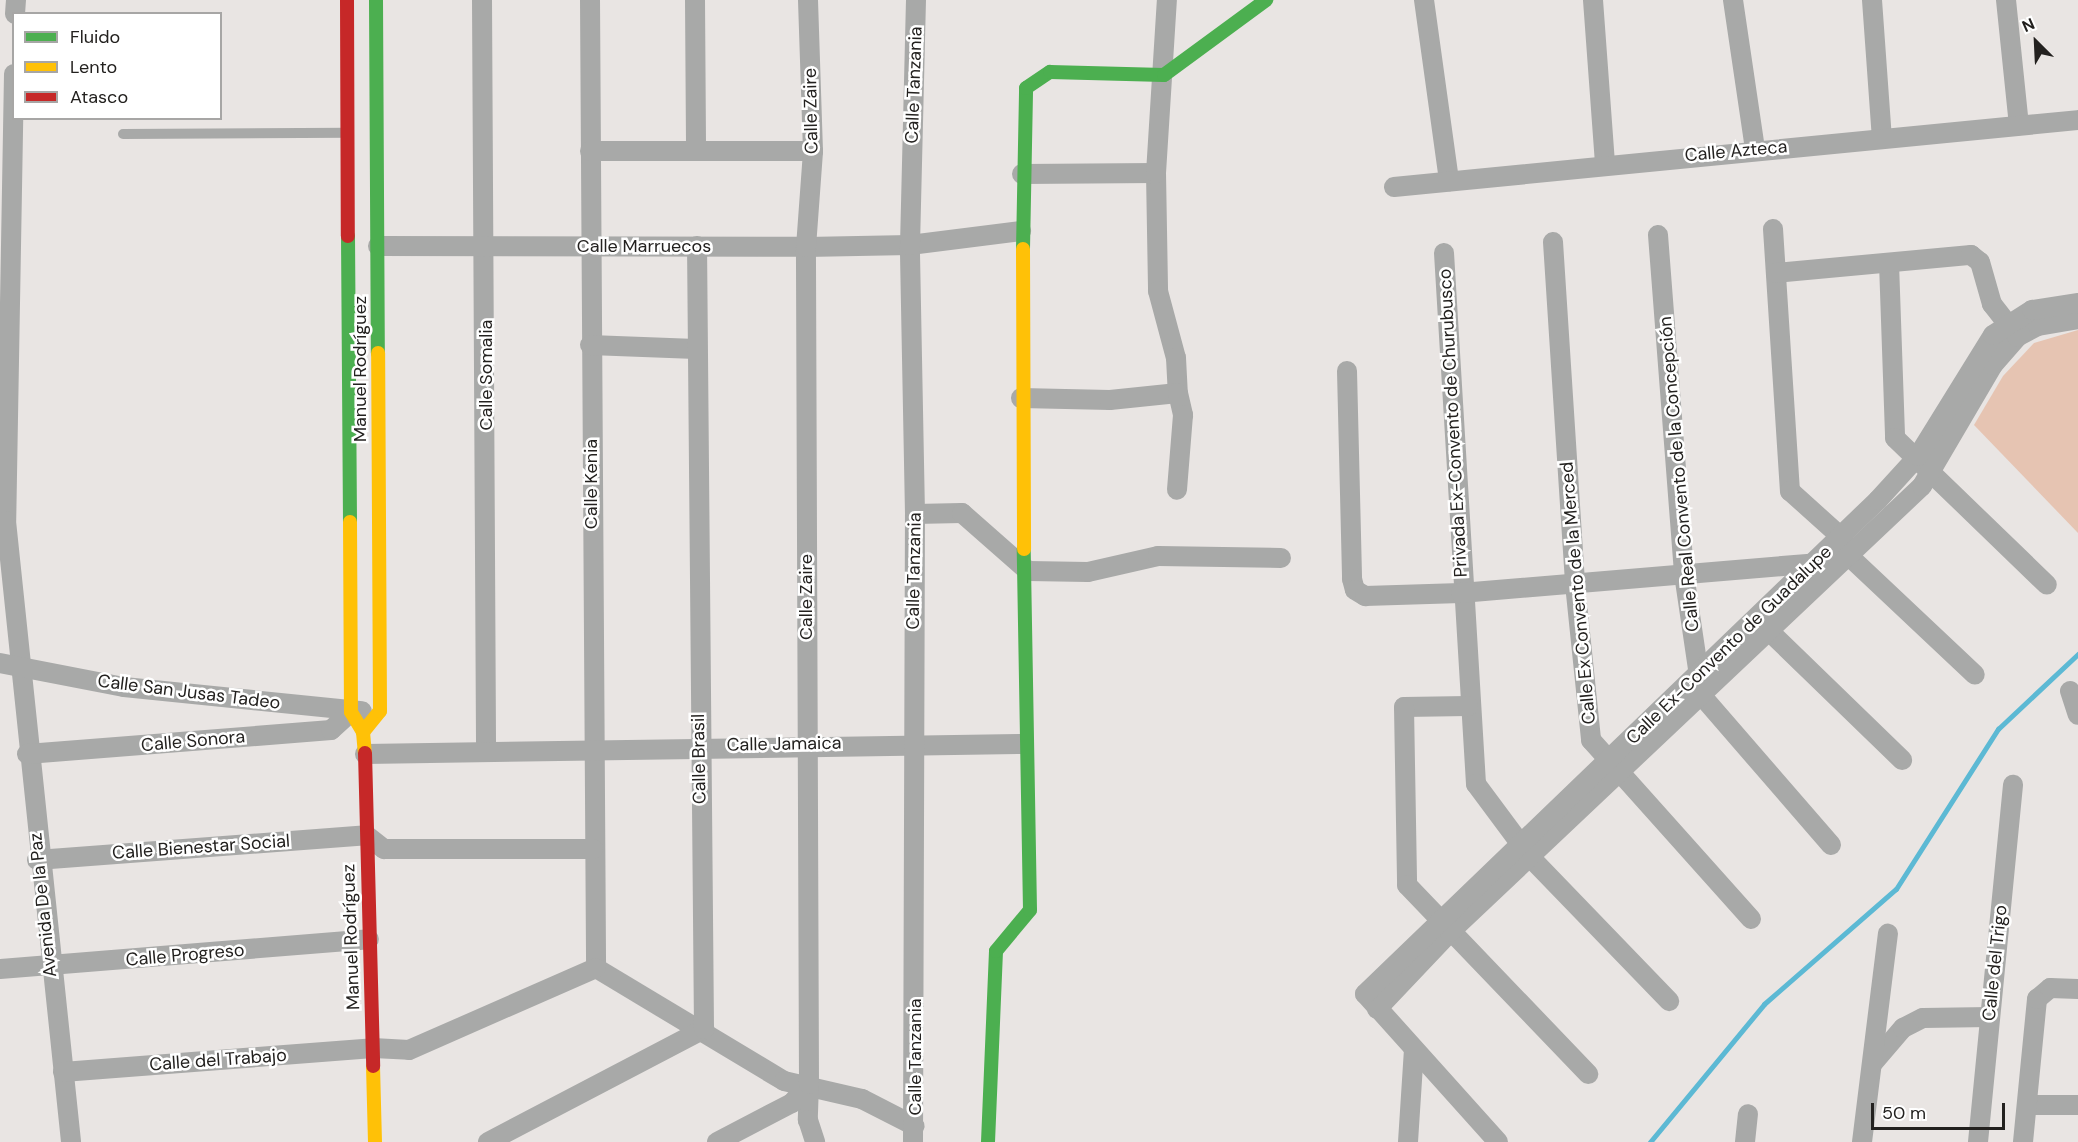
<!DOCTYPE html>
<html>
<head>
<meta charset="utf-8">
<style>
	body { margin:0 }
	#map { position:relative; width:2078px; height:1142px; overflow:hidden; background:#e9e5e3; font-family:"DM Sans",sans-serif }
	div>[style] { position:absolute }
	.green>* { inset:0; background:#e6c4b2 }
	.stream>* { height:5px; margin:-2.5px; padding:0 2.5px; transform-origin:2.5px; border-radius:2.5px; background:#5cb9d4 }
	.lane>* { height:10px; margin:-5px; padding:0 5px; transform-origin:5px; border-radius:5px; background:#a8a9a8 }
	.street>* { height:20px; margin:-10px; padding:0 10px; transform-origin:10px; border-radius:10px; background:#a8a9a8 }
	.fast>* { height:14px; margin:-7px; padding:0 7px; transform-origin:7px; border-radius:7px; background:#4caf50 }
	.slow>* { height:14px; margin:-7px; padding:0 7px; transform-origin:7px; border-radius:7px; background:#ffc107 }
	.jam>* { height:14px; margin:-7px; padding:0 7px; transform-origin:7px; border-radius:7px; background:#c62828 }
	span { translate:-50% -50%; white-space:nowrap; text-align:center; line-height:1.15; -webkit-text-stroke:5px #fff; paint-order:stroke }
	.street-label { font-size:18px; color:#23211f }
	.legend { position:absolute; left:12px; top:12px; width:210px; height:108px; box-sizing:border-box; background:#fff; border:2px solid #a7a6a5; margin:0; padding:8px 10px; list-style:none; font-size:18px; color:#23211f }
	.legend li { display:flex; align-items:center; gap:12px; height:30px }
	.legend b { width:30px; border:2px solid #a7a6a5 }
	.north { position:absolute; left:2006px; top:12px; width:60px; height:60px; -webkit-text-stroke:4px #fff; paint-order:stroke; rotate:336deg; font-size:16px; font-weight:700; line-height:24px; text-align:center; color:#23211f }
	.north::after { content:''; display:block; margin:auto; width:21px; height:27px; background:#23211f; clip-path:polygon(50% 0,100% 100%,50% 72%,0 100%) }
	.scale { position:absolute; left:1871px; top:1103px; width:134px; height:27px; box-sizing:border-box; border:3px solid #23211f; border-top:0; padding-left:8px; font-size:18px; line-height:21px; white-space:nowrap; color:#23211f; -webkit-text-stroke:4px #fff; paint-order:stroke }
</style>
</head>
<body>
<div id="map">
	<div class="green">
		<div style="clip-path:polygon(2078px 330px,2078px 533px,1974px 425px,2003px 376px,2034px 343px)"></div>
	</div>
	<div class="stream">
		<div style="left:1650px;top:1142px;width:179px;rotate:-50.4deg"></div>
		<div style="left:1764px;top:1004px;width:175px;rotate:-41.1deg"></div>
		<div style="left:1896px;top:889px;width:190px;rotate:-57.5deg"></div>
		<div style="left:1998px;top:729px;width:110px;rotate:-43.2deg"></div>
	</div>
	<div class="lane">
		<div style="left:123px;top:134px;width:225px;rotate:-0.3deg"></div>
	</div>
	<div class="street">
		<div style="left:482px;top:0;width:750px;rotate:89.69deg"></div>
		<div style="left:590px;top:0;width:968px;rotate:89.64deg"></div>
		<div style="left:695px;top:0;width:151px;rotate:89.6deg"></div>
		<div style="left:1424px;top:0;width:183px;rotate:82.1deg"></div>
		<div style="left:1593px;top:0;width:164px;rotate:85.8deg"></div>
		<div style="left:1733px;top:0;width:151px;rotate:81.6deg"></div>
		<div style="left:1872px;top:0;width:138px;rotate:85.9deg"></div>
		<div style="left:2006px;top:0;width:126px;rotate:84.1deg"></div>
		<div style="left:15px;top:14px;width:14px;rotate:-86deg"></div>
		<div style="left:14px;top:74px;width:447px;rotate:91deg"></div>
		<div style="left:6px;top:521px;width:624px;rotate:84.02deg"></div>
		<div style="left:590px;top:151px;width:223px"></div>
		<div style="left:1156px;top:173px;width:118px;rotate:89deg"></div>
		<div style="left:1158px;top:291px;width:69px;rotate:75deg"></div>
		<div style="left:1176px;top:358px;width:35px;rotate:87deg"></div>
		<div style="left:1022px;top:174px;width:134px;rotate:-0.4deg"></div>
		<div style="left:1156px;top:173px;width:173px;rotate:-86.4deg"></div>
		<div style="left:1394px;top:187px;width:687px;rotate:-5.59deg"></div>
		<div style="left:1773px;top:229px;width:263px;rotate:86.3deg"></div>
		<div style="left:1790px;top:491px;width:69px;rotate:42deg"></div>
		<div style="left:1841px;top:537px;width:23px;rotate:65deg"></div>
		<div style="left:1851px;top:558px;width:170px;rotate:43.3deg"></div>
		<div style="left:1658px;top:235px;width:340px;rotate:85.6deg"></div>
		<div style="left:1684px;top:574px;width:123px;rotate:81.6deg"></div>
		<div style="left:1702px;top:696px;width:197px;rotate:49.1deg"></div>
		<div style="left:1553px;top:242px;width:343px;rotate:86.3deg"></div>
		<div style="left:1575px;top:584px;width:157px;rotate:84.1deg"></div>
		<div style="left:1591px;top:740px;width:240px;rotate:48.2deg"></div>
		<div style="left:378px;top:246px;width:428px;rotate:0.1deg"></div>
		<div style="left:806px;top:247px;width:104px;rotate:-1.1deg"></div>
		<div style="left:910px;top:245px;width:112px;rotate:-7.2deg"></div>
		<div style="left:1444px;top:253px;width:532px;rotate:86.55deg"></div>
		<div style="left:1476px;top:784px;width:92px;rotate:53.4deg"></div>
		<div style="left:1531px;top:858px;width:199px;rotate:46deg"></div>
		<div style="left:1889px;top:263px;width:175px;rotate:88deg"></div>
		<div style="left:1895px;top:438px;width:211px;rotate:44deg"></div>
		<div style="left:1776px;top:273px;width:196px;rotate:-5.3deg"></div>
		<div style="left:1971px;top:255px;width:11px;rotate:38deg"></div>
		<div style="left:1980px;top:262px;width:44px;rotate:74.1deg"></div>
		<div style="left:1992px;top:304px;width:36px;rotate:52deg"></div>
		<div style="left:590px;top:345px;width:106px;rotate:2.2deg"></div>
		<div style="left:1347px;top:371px;width:208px;rotate:88.6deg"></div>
		<div style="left:1352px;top:579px;width:11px;rotate:75deg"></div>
		<div style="left:1355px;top:590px;width:12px;rotate:31deg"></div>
		<div style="left:1365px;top:596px;width:96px;rotate:-1.8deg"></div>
		<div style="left:1461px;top:593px;width:357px;rotate:-4.8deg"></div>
		<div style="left:1021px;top:398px;width:89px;rotate:1.3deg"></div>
		<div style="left:1110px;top:400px;width:68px;rotate:-5.9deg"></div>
		<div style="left:1178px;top:393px;width:23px;rotate:77deg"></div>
		<div style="left:1183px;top:415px;width:75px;rotate:94.6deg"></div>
		<div style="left:915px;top:514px;width:47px;rotate:-1.2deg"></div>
		<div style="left:962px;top:513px;width:88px;rotate:41.3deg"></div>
		<div style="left:1028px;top:571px;width:60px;rotate:1deg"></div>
		<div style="left:1088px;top:572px;width:72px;rotate:-12.9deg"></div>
		<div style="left:1158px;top:556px;width:123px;rotate:0.9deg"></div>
		<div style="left:1769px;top:620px;width:12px;rotate:85deg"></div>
		<div style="left:1770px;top:632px;width:184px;rotate:44.1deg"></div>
		<div style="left:0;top:663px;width:126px;rotate:11deg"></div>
		<div style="left:124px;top:687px;width:239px;rotate:5.8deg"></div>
		<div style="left:2070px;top:691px;width:25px;rotate:72deg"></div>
		<div style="left:1468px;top:706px;width:64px;rotate:179.1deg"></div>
		<div style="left:1404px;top:707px;width:178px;rotate:89deg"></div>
		<div style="left:1407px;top:885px;width:262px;rotate:46.2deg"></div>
		<div style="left:27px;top:754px;width:305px;rotate:-4.5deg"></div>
		<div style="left:331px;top:730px;width:27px;rotate:-42deg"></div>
		<div style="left:365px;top:754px;width:658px;rotate:-0.87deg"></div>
		<div style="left:37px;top:860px;width:330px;rotate:-4.3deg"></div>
		<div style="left:366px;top:835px;width:23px;rotate:38deg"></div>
		<div style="left:384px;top:849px;width:209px"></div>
		<div style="left:596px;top:968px;width:219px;rotate:31deg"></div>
		<div style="left:784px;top:1081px;width:80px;rotate:13deg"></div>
		<div style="left:862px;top:1099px;width:59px;rotate:27deg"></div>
		<div style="left:0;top:969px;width:370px;rotate:-4.6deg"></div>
		<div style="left:1377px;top:1009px;width:106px;rotate:-46.5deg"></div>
		<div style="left:1450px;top:932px;width:649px;rotate:-43.38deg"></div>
		<div style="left:1922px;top:486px;width:140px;rotate:-59.6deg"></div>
		<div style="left:1993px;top:365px;width:37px;rotate:-49deg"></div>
		<div style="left:2017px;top:337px;width:24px;rotate:-28deg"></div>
		<div style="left:2038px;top:326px;width:41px;rotate:-9.9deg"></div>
		<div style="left:1873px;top:1063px;width:46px;rotate:-49.4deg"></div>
		<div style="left:1903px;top:1028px;width:22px;rotate:-27deg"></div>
		<div style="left:1923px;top:1018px;width:67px;rotate:-0.9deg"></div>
		<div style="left:63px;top:1072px;width:311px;rotate:-4.4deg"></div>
		<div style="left:373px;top:1048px;width:36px;rotate:3deg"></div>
		<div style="left:409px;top:1050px;width:204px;rotate:-23.7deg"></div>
		<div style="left:809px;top:1084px;width:36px;rotate:92deg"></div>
		<div style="left:808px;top:1120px;width:23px;rotate:72deg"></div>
		<div style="left:2027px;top:1105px;width:51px"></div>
		<div style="left:488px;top:1142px;width:244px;rotate:-27.6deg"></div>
		<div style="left:704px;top:1029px;width:783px;rotate:-90.51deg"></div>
		<div style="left:717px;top:1142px;width:85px;rotate:-27.5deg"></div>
		<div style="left:792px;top:1103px;width:25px;rotate:-48deg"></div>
		<div style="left:809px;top:1084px;width:837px;rotate:-90.21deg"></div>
		<div style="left:806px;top:247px;width:96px;rotate:-85.8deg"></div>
		<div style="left:813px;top:151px;width:151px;rotate:-91.9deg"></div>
		<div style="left:913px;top:1142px;width:628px;rotate:-89.82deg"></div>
		<div style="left:915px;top:514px;width:269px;rotate:-91.1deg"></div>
		<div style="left:910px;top:245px;width:245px;rotate:-88.6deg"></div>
		<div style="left:1408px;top:1142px;width:92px;rotate:-86.3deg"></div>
		<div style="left:1498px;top:1142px;width:199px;rotate:-131.9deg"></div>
		<div style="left:1365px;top:994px;width:712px;rotate:-43.92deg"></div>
		<div style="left:1878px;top:500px;width:59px;rotate:-47.7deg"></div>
		<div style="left:1918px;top:456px;width:142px;rotate:-58.2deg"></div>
		<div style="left:1993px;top:335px;width:46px;rotate:-32.7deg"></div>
		<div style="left:2032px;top:310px;width:47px;rotate:-8.7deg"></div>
		<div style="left:1745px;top:1142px;width:28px;rotate:-84deg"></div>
		<div style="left:1862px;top:1142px;width:210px;rotate:-82.9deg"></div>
		<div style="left:1978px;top:1142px;width:359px;rotate:-84.4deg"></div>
		<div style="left:2023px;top:1142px;width:144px;rotate:-84.4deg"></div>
		<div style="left:2037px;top:999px;width:17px;rotate:-40deg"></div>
		<div style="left:2050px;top:988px;width:28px;rotate:2deg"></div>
	</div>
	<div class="fast">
		<div style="left:376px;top:0;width:353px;rotate:89.7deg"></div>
		<div style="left:348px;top:236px;width:286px;rotate:89.6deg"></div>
		<div style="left:1023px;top:249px;width:161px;rotate:-88.9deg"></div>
		<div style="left:1026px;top:88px;width:29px;rotate:-34deg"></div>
		<div style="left:1050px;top:72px;width:114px;rotate:1.5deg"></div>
		<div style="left:1164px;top:75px;width:127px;rotate:-36.3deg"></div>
		<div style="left:988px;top:1142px;width:191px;rotate:-87.6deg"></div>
		<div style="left:996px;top:951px;width:53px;rotate:-50.3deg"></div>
		<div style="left:1030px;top:910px;width:361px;rotate:-91deg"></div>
	</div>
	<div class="slow">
		<div style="left:1023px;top:249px;width:300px;rotate:89.8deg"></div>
		<div style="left:350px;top:522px;width:190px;rotate:89.7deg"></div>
		<div style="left:351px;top:712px;width:23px;rotate:59deg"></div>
		<div style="left:363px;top:732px;width:21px;rotate:85deg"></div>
		<div style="left:363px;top:732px;width:27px;rotate:-51deg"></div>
		<div style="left:380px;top:711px;width:358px;rotate:-90.3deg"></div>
		<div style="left:373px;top:1066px;width:76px;rotate:88.5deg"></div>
	</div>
	<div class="jam">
		<div style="left:347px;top:0;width:236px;rotate:89.8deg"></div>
		<div style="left:365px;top:753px;width:313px;rotate:88.5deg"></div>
	</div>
	<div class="street-label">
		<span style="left:914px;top:85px;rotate:-88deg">Calle Tanzania</span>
		<span style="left:811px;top:111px;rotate:-91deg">Calle Zaire</span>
		<span style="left:1736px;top:151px;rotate:-5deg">Calle Azteca</span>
		<span style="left:644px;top:246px">Calle Marruecos</span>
		<span style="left:360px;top:369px;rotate:-90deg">Manuel Rodríguez</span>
		<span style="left:486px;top:375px;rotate:-90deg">Calle Somalia</span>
		<span style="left:1453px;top:423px;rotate:-93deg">Privada Ex-Convento de Churubusco</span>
		<span style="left:1679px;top:474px;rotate:-95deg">Calle Real Convento de la Concepción</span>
		<span style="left:591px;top:484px;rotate:-90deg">Calle Kenia</span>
		<span style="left:914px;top:571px;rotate:-89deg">Calle Tanzania</span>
		<span style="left:1578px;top:593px;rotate:-95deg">Calle Ex Convento de la Merced</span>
		<span style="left:806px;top:597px;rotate:-90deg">Calle Zaire</span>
		<span style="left:1729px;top:645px;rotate:-44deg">Calle Ex-Convento de Guadalupe</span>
		<span style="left:189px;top:692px;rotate:7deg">Calle San Jusas Tadeo</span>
		<span style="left:193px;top:741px;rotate:-5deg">Calle Sonora</span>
		<span style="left:784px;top:744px;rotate:-1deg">Calle Jamaica</span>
		<span style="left:699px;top:759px;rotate:-91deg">Calle Brasil</span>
		<span style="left:201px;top:847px;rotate:-4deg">Calle Bienestar Social</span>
		<span style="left:43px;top:905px;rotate:-96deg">Avenida De la Paz</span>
		<span style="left:351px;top:937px;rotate:-92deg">Manuel Rodríguez</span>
		<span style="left:185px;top:955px;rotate:-5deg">Calle Progreso</span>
		<span style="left:1995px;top:963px;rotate:-84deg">Calle del Trigo</span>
		<span style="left:915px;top:1057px;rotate:-90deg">Calle Tanzania</span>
		<span style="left:218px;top:1060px;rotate:-4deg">Calle del Trabajo</span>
	</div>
	<ul class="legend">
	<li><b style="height:8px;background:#4caf50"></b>Fluido</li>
	<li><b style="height:8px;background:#ffc107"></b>Lento</li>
	<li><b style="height:8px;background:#c62828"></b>Atasco</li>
	</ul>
	<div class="north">N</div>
	<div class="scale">50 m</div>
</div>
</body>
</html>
